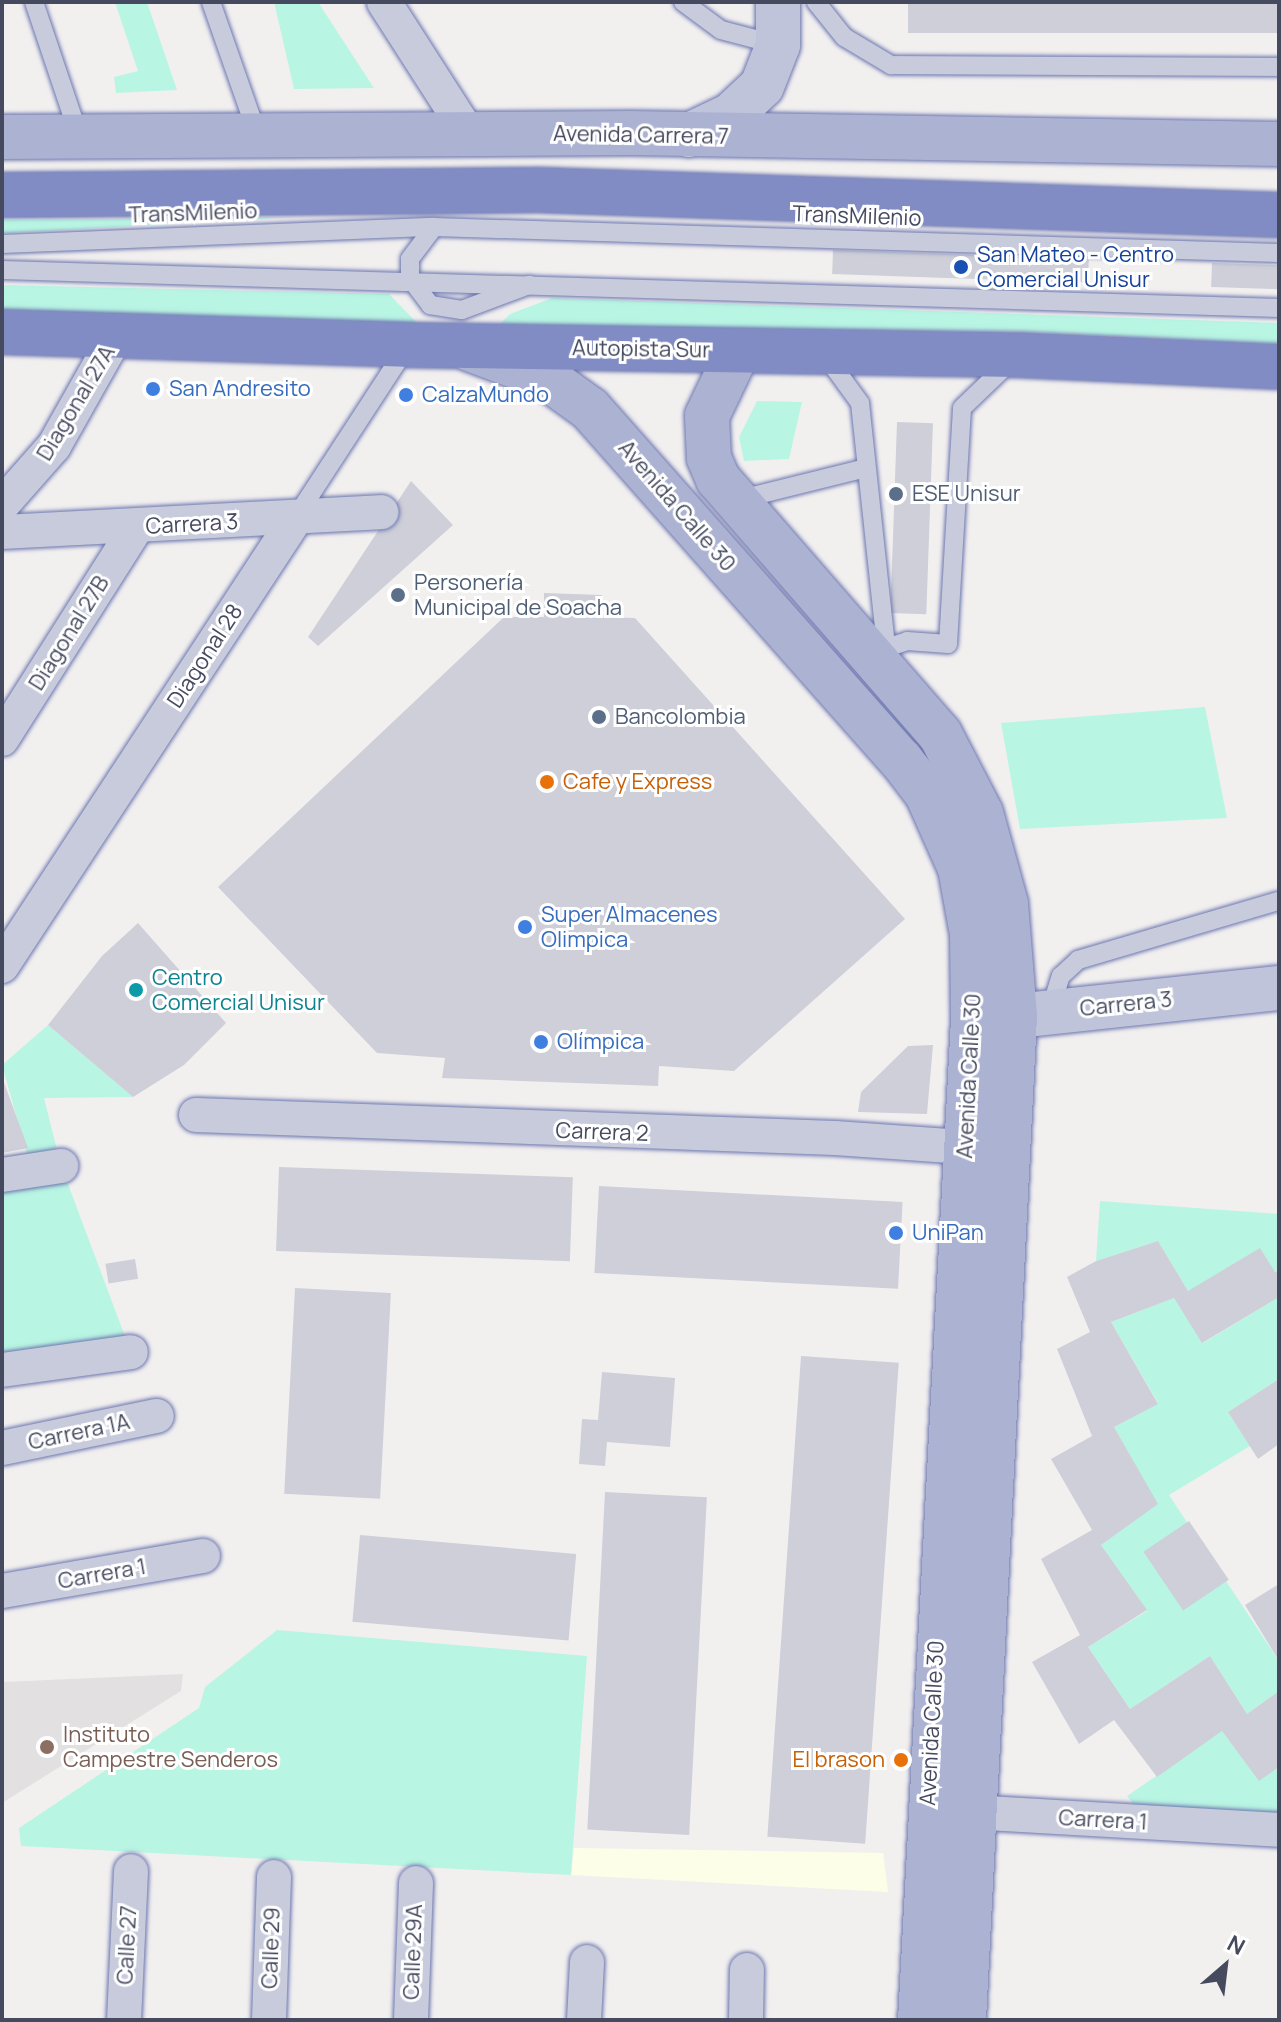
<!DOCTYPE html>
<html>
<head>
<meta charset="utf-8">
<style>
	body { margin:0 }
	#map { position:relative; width:1281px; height:2022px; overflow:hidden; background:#f2f0ef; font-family:Manrope,sans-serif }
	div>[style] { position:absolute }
	.commercial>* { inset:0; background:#fdfee7 }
	.education>* { inset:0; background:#e3e0e1 }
	.green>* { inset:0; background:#b9f5e3 }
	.building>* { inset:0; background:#cecfd8; transform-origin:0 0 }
	.roads { filter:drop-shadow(0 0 2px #6c76b0) drop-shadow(0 0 2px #6c76b0) }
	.lane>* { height:18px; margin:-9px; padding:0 9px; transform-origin:9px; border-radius:9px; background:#c7cbdb }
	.street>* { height:34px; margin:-17px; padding:0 17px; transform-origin:17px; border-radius:17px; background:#c7cbdb }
	.secondary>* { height:44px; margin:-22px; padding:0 22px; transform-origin:22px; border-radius:22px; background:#c0c4db }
	.primary>* { height:44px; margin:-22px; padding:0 22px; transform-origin:22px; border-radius:22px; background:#acb2d2 }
	.highway>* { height:44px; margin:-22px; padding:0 22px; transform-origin:22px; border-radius:22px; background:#818cc4 }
	.dots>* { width:22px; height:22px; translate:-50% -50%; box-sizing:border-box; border:4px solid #fff; border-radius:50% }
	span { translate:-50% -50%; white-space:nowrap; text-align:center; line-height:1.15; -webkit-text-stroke:6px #fff; paint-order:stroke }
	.street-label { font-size:22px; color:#454a5f }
	.transit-label { font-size:22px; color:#164399 }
	.left { translate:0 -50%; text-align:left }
	.shop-label { font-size:22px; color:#366cbe }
	.service-label { font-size:22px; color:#4e5e75 }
	.food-label { font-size:22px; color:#c56008 }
	.right { translate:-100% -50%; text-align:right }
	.culture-label { font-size:22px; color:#0d838f }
	.education-label { font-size:22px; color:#785e54 }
	.frame { position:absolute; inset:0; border:4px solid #454a5f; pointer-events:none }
	.north { position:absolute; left:1185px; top:1926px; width:80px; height:80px; -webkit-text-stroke:6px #fff; paint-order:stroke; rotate:28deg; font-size:22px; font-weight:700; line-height:32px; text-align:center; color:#454a5f }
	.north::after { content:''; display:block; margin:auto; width:28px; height:36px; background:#454a5f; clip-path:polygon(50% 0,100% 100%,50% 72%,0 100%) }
</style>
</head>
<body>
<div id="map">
	<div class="commercial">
		<div style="clip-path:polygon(574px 1848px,883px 1853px,888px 1892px,571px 1875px)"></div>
	</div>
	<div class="education">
		<div style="clip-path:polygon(183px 1674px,181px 1691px,2px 1803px,2px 1682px)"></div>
	</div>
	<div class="green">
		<div style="clip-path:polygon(115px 2px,147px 2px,177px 90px,116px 93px,114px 77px,138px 71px)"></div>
		<div style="clip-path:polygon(274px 2px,318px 2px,374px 88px,294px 89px)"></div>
		<div style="clip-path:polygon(296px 217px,7px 233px,2px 233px,2px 220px)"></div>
		<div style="clip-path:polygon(2px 285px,389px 294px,420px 326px,2px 312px)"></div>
		<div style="clip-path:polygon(552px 298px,1279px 323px,1279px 344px,1011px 331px,495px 329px,510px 314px)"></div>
		<div style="clip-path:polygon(757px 401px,802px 402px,789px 459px,744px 461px,739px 437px)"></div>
		<div style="clip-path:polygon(1205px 707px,1227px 818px,1020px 829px,1001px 723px)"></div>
		<div style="clip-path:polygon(48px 1025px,133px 1097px,44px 1098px,61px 1166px,31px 1168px,2px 1065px)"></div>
		<div style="clip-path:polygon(65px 1176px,129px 1347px,2px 1369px,2px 1190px)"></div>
		<div style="clip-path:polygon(1100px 1201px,1279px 1214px,1279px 1270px,1188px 1291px,1158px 1241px,1096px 1261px)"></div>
		<div style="clip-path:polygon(1279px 1297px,1279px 1379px,1228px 1412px,1250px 1446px,1169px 1495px,1279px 1661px,1279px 1691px,1247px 1714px,1210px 1656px,1130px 1709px,1088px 1647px,1147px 1611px,1101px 1545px,1157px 1504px,1114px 1427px,1158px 1403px,1111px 1322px,1174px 1298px,1203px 1343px)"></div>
		<div style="clip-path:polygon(277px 1630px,587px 1656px,571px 1875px,21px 1846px,19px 1828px,199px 1708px,205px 1687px)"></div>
		<div style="clip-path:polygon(1222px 1731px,1259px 1780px,1279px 1767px,1279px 1813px,1134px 1805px,1127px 1796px)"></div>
	</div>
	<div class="building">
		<div style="left:908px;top:2px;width:371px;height:31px"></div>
		<div style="left:833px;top:250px;width:256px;height:24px;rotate:2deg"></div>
		<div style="left:1212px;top:263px;width:67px;height:24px;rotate:2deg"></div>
		<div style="left:897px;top:422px;width:36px;height:191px;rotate:2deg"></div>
		<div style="clip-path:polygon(411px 481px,453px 525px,318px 646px,308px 637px)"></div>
		<div style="clip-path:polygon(544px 593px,602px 595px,602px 617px,635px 618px,905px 919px,734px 1071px,659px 1066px,658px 1086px,442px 1078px,445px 1058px,377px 1053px,218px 887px,504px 617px,544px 617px)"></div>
		<div style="clip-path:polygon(138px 923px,226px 1023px,184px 1065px,133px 1097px,48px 1025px,102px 956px)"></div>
		<div style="clip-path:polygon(933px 1045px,927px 1114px,858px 1112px,861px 1092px,908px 1046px)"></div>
		<div style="clip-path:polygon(2px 1077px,28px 1148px,2px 1153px)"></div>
		<div style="left:279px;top:1167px;width:294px;height:84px;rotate:2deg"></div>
		<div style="left:599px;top:1186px;width:304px;height:87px;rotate:3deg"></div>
		<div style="clip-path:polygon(1158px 1241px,1188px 1291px,1260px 1248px,1275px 1272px,1279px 1270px,1279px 1297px,1202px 1343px,1174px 1298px,1111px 1322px,1158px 1404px,1114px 1427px,1158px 1504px,1101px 1545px,1147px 1610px,1088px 1647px,1130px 1709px,1210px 1656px,1247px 1714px,1279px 1691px,1279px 1767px,1259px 1781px,1222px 1731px,1157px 1777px,1114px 1720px,1079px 1744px,1032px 1662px,1080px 1635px,1041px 1559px,1092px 1530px,1051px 1459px,1092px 1436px,1057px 1349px,1090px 1332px,1067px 1277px,1096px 1261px)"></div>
		<div style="left:135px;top:1259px;width:20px;height:30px;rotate:81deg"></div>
		<div style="left:295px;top:1288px;width:96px;height:206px;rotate:3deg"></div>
		<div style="left:801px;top:1356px;width:98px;height:482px;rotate:4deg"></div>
		<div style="clip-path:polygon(602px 1372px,675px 1378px,670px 1447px,607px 1442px,605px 1466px,579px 1464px,582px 1419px,598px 1420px)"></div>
		<div style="clip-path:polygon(1279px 1379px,1279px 1444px,1258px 1459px,1228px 1412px)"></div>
		<div style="left:605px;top:1492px;width:102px;height:338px;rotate:3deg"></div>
		<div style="left:1189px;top:1521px;width:71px;height:55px;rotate:56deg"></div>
		<div style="left:360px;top:1535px;width:217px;height:87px;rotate:5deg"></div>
		<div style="clip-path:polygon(1279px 1584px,1279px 1661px,1245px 1605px)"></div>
	</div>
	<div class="roads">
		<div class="lane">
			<div style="left:34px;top:2px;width:141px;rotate:71.4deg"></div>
			<div style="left:211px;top:2px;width:139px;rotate:70.7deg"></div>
			<div style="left:683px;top:2px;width:47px;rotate:36.4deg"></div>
			<div style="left:721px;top:30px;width:59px;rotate:14.7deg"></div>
			<div style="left:816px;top:2px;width:45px;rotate:51.3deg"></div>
			<div style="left:844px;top:37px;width:55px;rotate:30.8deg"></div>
			<div style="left:891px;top:65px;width:388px;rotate:0.3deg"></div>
			<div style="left:434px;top:227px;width:40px;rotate:127deg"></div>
			<div style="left:410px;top:259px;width:19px;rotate:90deg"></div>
			<div style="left:410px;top:278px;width:34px;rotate:53deg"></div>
			<div style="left:430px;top:305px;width:32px;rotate:9deg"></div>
			<div style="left:462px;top:310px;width:72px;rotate:-20.5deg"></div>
			<div style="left:2px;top:244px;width:432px;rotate:-2.3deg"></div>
			<div style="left:434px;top:227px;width:845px;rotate:1.76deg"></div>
			<div style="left:2px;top:270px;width:1278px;rotate:1.7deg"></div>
			<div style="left:825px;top:355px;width:59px;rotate:53.9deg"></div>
			<div style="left:860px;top:403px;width:255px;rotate:83.9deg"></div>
			<div style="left:737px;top:500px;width:133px;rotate:-13.9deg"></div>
			<div style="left:296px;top:517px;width:202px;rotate:-56.9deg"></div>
			<div style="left:886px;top:648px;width:22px;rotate:-18deg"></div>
			<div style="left:907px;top:641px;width:41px;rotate:4.2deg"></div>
			<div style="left:948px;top:644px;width:236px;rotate:-86.6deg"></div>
			<div style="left:962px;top:408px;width:65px;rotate:-43.8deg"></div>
			<div style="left:1050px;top:1011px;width:37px;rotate:-73deg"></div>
			<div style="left:1061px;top:976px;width:23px;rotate:-43deg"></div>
			<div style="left:1078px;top:960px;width:209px;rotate:-16.4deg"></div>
		</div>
		<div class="street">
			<div style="left:384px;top:2px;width:156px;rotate:57.3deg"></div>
			<div style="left:2px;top:505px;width:79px;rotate:-48.6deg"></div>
			<div style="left:54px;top:446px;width:126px;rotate:-60.6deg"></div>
			<div style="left:2px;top:532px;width:380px;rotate:-3deg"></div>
			<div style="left:2px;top:739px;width:250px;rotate:-57.6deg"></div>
			<div style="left:2px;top:966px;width:536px;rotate:-56.73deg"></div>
			<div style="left:196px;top:1115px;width:639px;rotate:2.06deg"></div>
			<div style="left:835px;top:1138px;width:156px;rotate:4deg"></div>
			<div style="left:2px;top:1175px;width:60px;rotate:-8.7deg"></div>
			<div style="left:2px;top:1370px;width:130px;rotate:-7.9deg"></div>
			<div style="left:2px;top:1448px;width:158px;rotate:-11.7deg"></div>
			<div style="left:2px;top:1591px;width:204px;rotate:-9.9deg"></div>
			<div style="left:952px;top:1811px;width:328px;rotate:3.3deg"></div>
			<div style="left:124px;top:2020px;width:149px;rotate:-87.3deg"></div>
			<div style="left:269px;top:2020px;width:143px;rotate:-88deg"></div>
			<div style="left:411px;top:2020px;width:137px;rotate:-87.9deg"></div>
			<div style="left:584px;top:2020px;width:58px;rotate:-87deg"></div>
			<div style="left:746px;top:2020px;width:50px;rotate:-88.9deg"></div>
		</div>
		<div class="secondary">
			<div style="left:689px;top:135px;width:47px;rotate:-25.5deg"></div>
			<div style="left:731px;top:115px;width:42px;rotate:-43.1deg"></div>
			<div style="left:762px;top:86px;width:44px;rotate:-68.7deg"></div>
			<div style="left:778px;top:45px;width:43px;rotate:-90deg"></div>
			<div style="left:979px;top:1020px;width:302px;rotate:-6.1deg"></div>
		</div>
		<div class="primary">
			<div style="left:2px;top:137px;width:628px;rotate:-0.36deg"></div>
			<div style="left:630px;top:133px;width:649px;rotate:0.97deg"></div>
			<div style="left:469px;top:349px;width:83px;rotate:20.4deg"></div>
			<div style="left:547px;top:378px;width:53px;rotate:35.8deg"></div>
			<div style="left:590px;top:409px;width:469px;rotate:48.5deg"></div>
			<div style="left:901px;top:760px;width:43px;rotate:52.6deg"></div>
			<div style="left:927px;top:794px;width:81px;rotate:66deg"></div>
			<div style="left:960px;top:868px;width:67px;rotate:79.7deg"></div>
			<div style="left:972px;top:934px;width:86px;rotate:89.3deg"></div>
			<div style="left:973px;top:1020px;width:1001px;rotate:93.03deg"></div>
			<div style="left:738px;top:351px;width:72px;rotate:115.5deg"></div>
			<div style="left:707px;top:416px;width:42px;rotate:87.3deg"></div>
			<div style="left:709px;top:458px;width:23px;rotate:67deg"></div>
			<div style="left:718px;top:479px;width:338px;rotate:49deg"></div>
			<div style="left:940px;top:734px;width:89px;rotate:62.6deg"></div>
			<div style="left:981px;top:813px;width:94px;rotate:74.6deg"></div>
			<div style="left:1006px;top:904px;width:112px;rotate:85.4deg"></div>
			<div style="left:1015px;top:1016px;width:1005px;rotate:92.91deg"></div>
		</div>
		<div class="highway">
			<div style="left:2px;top:195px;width:536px;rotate:-0.53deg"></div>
			<div style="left:538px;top:190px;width:741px;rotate:1.93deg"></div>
			<div style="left:2px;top:332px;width:406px;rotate:1.8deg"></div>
			<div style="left:408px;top:345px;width:611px;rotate:0.94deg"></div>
			<div style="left:1019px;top:355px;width:260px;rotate:2.6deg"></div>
		</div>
	</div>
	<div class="dots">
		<div style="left:961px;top:267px;background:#1a4fb4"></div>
		<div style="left:153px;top:389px;background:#3f7fe0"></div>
		<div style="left:406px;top:395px;background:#3f7fe0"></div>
		<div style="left:896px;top:494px;background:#5c6f8a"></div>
		<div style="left:398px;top:595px;background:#5c6f8a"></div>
		<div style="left:599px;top:717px;background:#5c6f8a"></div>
		<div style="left:547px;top:782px;background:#e8710a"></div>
		<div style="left:525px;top:927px;background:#3f7fe0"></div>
		<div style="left:136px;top:990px;background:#0f9aa8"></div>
		<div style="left:541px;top:1042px;background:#3f7fe0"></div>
		<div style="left:896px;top:1233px;background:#3f7fe0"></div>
		<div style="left:47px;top:1747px;background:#8d6e63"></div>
		<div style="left:901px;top:1760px;background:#e8710a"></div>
	</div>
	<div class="street-label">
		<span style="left:641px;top:135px;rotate:1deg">Avenida Carrera 7</span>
		<span style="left:193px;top:213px;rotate:-2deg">TransMilenio</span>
		<span style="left:857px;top:216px;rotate:2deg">TransMilenio</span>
		<span style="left:641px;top:349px;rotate:1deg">Autopista Sur</span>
		<span style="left:76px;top:403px;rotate:-59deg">Diagonal 27A</span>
		<span style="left:677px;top:506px;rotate:49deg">Avenida Calle 30</span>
		<span style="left:192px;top:524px;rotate:-3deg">Carrera 3</span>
		<span style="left:69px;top:633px;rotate:-58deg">Diagonal 27B</span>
		<span style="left:205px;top:656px;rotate:-57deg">Diagonal 28</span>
		<span style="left:1126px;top:1004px;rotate:-6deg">Carrera 3</span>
		<span style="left:969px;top:1076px;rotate:-87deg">Avenida Calle 30</span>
		<span style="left:602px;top:1132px;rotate:2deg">Carrera 2</span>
		<span style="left:79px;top:1432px;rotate:-12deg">Carrera 1A</span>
		<span style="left:102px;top:1574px;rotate:-10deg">Carrera 1</span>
		<span style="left:932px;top:1723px;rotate:-87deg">Avenida Calle 30</span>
		<span style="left:1103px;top:1820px;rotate:3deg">Carrera 1</span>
		<span style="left:127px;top:1945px;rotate:-87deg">Calle 27</span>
		<span style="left:271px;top:1948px;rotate:-88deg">Calle 29</span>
		<span style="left:413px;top:1952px;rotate:-88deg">Calle 29A</span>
	</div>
	<div class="transit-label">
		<span class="left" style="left:977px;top:267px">San Mateo - Centro<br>Comercial Unisur</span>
	</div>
	<div class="shop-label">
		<span class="left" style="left:169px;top:389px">San Andresito</span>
		<span class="left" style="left:422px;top:395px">CalzaMundo</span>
		<span class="left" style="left:541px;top:927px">Super Almacenes<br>Olimpica</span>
		<span class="left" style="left:557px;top:1042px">Olímpica</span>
		<span class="left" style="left:912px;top:1233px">UniPan</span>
	</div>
	<div class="service-label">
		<span class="left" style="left:912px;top:494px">ESE Unisur</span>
		<span class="left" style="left:414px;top:595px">Personería<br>Municipal de Soacha</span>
		<span class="left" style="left:615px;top:717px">Bancolombia</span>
	</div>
	<div class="food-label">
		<span class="left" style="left:563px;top:782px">Cafe y Express</span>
		<span class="right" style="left:885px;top:1760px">El brason</span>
	</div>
	<div class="culture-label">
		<span class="left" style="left:152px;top:990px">Centro<br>Comercial Unisur</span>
	</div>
	<div class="education-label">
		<span class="left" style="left:63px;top:1747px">Instituto<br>Campestre Senderos</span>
	</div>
	<div class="frame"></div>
	<div class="north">N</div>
</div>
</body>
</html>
